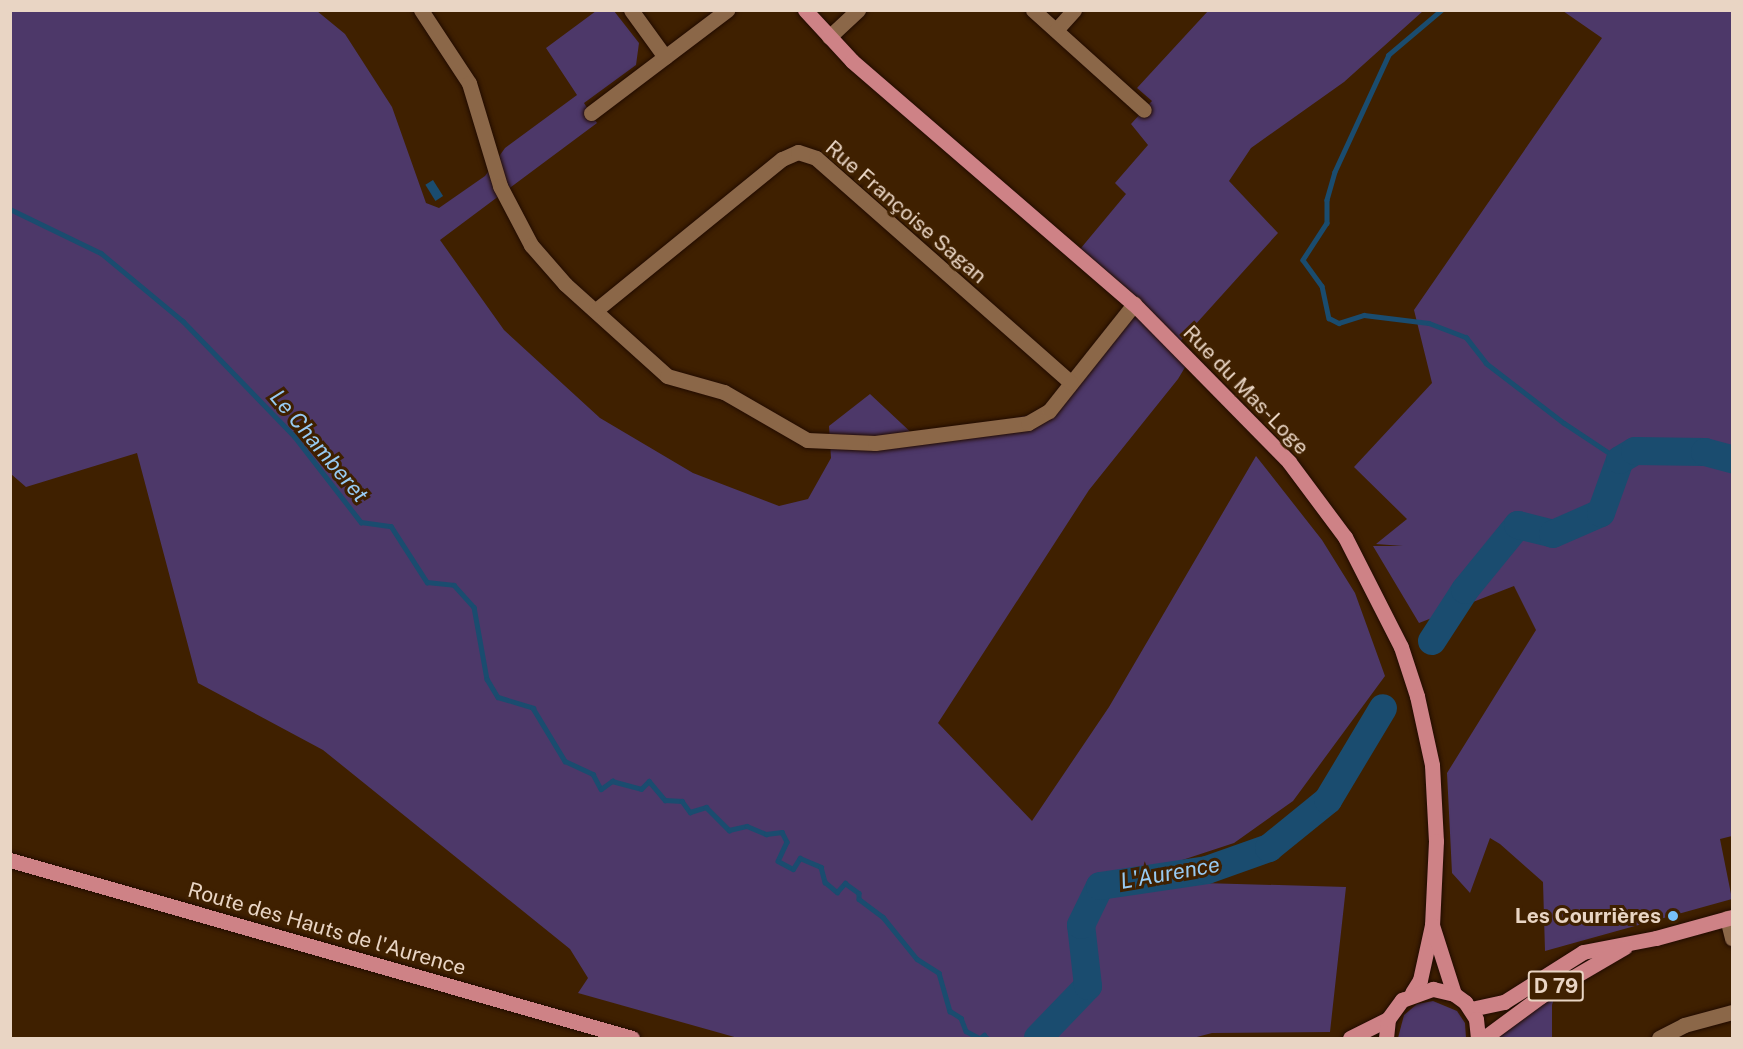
<!DOCTYPE html>
<html>
<head>
<meta charset="utf-8">
<style>
	body { margin:0 }
	#map { position:relative; width:1743px; height:1049px; overflow:hidden; background:#3f2000; font-family:"Public Sans",sans-serif }
	div>[style] { position:absolute }
	.green>* { inset:0; background:#4d3869 }
	.water>* { inset:0; background:#1a4c6f; transform-origin:0 0 }
	.stream>* { height:4.5px; margin:-2.25px; padding:0 2.25px; transform-origin:2.25px; border-radius:2.25px; background:#1a4c6f }
	.river>* { height:28px; margin:-14px; padding:0 14px; transform-origin:14px; border-radius:14px; background:#1a4c6f }
	.roads { filter:drop-shadow(0 0 2px #210b00) drop-shadow(0 0 2px #210b00) }
	.minor>* { height:15px; margin:-7.5px; padding:0 7.5px; transform-origin:7.5px; border-radius:7.5px; background:#8b6748 }
	.major>* { height:15px; margin:-7.5px; padding:0 7.5px; transform-origin:7.5px; border-radius:7.5px; background:#ce8286 }
	.dots>* { width:16px; height:16px; translate:-50% -50%; box-sizing:border-box; border:3px solid #3f2000; border-radius:50% }
	span { translate:-50% -50%; white-space:nowrap; text-align:center; line-height:1.15; -webkit-text-stroke:6px #3f2000; paint-order:stroke }
	.shield-label span { padding:2px 4px; background:#3f2000; border:2px solid; border-radius:4px; -webkit-text-stroke-width:0 }
	.shield-label { font-size:20px; color:#e9d5c4; font-weight:700 }
	.street-label { font-size:21px; color:#e9d5c4 }
	.poi-label { font-size:21px; color:#e9d5c4; font-weight:700 }
	.right { translate:-100% -50%; text-align:right }
	.water-label { font-size:22px; color:#97caf2; font-style:italic }
	.frame { position:absolute; inset:0; border:12px solid #e9d5c4; pointer-events:none }
</style>
</head>
<body>
<div id="map">
	<div class="green">
		<div style="clip-path:polygon(11px 11px,317px 11px,345px 34px,392px 107px,426px 203px,439px 208px,485px 176px,505px 148px,577px 95px,546px 48px,596px 11px,614px 11px,639px 43px,636px 65px,584px 103px,597px 123px,440px 240px,504px 330px,600px 418px,693px 473px,779px 506px,808px 499px,831px 458px,829px 426px,870px 394px,917px 438px,1049px 411px,1134px 304px,1076px 254px,1126px 194px,1115px 183px,1148px 145px,1131px 124px,1152px 101px,1137px 88px,1208px 11px,1423px 11px,1344px 82px,1251px 148px,1229px 181px,1278px 233px,1176px 346px,1190px 359px,1178px 379px,1089px 490px,938px 723px,1032px 821px,1109px 707px,1256px 456px,1322px 540px,1355px 593px,1385px 676px,1293px 801px,1234px 843px,1164px 866px,1097px 880px,1346px 887px,1330px 1032px,1212px 1033px,1193px 1038px,738px 1038px,578px 993px,588px 978px,570px 949px,323px 750px,198px 683px,137px 453px,26px 487px,11px 474px)"></div>
		<div style="clip-path:polygon(1563px 11px,1732px 11px,1732px 836px,1720px 839px,1732px 899px,1545px 951px,1543px 882px,1500px 844px,1490px 838px,1470px 893px,1452px 873px,1447px 773px,1536px 630px,1514px 586px,1419px 623px,1373px 546px,1403px 546px,1376px 544px,1407px 519px,1354px 467px,1432px 383px,1414px 310px,1602px 38px)"></div>
		<div style="clip-path:polygon(1558px 985px,1552px 1005px,1552px 1038px,1484px 1038px)"></div>
		<div style="clip-path:polygon(1433px 1001px,1457px 1011px,1465px 1023px,1466px 1038px,1398px 1038px,1404px 1015px,1417px 1004px)"></div>
	</div>
	<div class="water">
		<div style="left:433px;top:180px;width:19px;height:9px;rotate:58deg"></div>
	</div>
	<div class="stream">
		<div style="left:1442px;top:10px;width:70px;rotate:139.7deg"></div>
		<div style="left:1389px;top:55px;width:129px;rotate:114.8deg"></div>
		<div style="left:1335px;top:172px;width:29px;rotate:106deg"></div>
		<div style="left:1327px;top:200px;width:23px;rotate:90deg"></div>
		<div style="left:1327px;top:223px;width:44px;rotate:123deg"></div>
		<div style="left:1303px;top:260px;width:32px;rotate:54deg"></div>
		<div style="left:1322px;top:286px;width:33px;rotate:78deg"></div>
		<div style="left:1329px;top:318px;width:11px;rotate:27deg"></div>
		<div style="left:1339px;top:323px;width:26px;rotate:-18deg"></div>
		<div style="left:1364px;top:315px;width:65px;rotate:7deg"></div>
		<div style="left:1429px;top:323px;width:40px;rotate:21deg"></div>
		<div style="left:1466px;top:337px;width:33px;rotate:52deg"></div>
		<div style="left:1486px;top:363px;width:98px;rotate:37.6deg"></div>
		<div style="left:1564px;top:423px;width:67px;rotate:33.5deg"></div>
		<div style="left:10px;top:209px;width:101px;rotate:25.8deg"></div>
		<div style="left:101px;top:253px;width:107px;rotate:39.7deg"></div>
		<div style="left:183px;top:321px;width:161px;rotate:46deg"></div>
		<div style="left:295px;top:437px;width:108px;rotate:52.2deg"></div>
		<div style="left:361px;top:522px;width:30px;rotate:8deg"></div>
		<div style="left:391px;top:526px;width:67px;rotate:57.3deg"></div>
		<div style="left:427px;top:582px;width:27px;rotate:6deg"></div>
		<div style="left:454px;top:585px;width:30px;rotate:48deg"></div>
		<div style="left:474px;top:607px;width:73px;rotate:79.8deg"></div>
		<div style="left:487px;top:679px;width:21px;rotate:59deg"></div>
		<div style="left:498px;top:697px;width:37px;rotate:17deg"></div>
		<div style="left:533px;top:708px;width:62px;rotate:58.9deg"></div>
		<div style="left:565px;top:761px;width:31px;rotate:25deg"></div>
		<div style="left:593px;top:774px;width:17px;rotate:62deg"></div>
		<div style="left:601px;top:789px;width:14px;rotate:-36deg"></div>
		<div style="left:612px;top:781px;width:30px;rotate:15deg"></div>
		<div style="left:641px;top:789px;width:11px;rotate:-45deg"></div>
		<div style="left:649px;top:781px;width:25px;rotate:50deg"></div>
		<div style="left:665px;top:800px;width:17px;rotate:3deg"></div>
		<div style="left:682px;top:801px;width:14px;rotate:54deg"></div>
		<div style="left:690px;top:812px;width:17px;rotate:-17deg"></div>
		<div style="left:706px;top:807px;width:33px;rotate:45deg"></div>
		<div style="left:729px;top:830px;width:18px;rotate:-13deg"></div>
		<div style="left:747px;top:826px;width:21px;rotate:23deg"></div>
		<div style="left:766px;top:834px;width:16px;rotate:-7deg"></div>
		<div style="left:782px;top:832px;width:11px;rotate:63deg"></div>
		<div style="left:787px;top:842px;width:21px;rotate:115deg"></div>
		<div style="left:778px;top:861px;width:17px;rotate:28deg"></div>
		<div style="left:793px;top:869px;width:13px;rotate:-58deg"></div>
		<div style="left:800px;top:858px;width:23px;rotate:23deg"></div>
		<div style="left:821px;top:867px;width:16px;rotate:75deg"></div>
		<div style="left:825px;top:882px;width:16px;rotate:40deg"></div>
		<div style="left:837px;top:892px;width:12px;rotate:-48deg"></div>
		<div style="left:845px;top:883px;width:17px;rotate:36deg"></div>
		<div style="left:859px;top:893px;width:6px;rotate:90deg"></div>
		<div style="left:859px;top:899px;width:30px;rotate:37deg"></div>
		<div style="left:883px;top:917px;width:54px;rotate:51deg"></div>
		<div style="left:917px;top:959px;width:26px;rotate:32deg"></div>
		<div style="left:939px;top:973px;width:40px;rotate:74deg"></div>
		<div style="left:950px;top:1011px;width:13px;rotate:32deg"></div>
		<div style="left:961px;top:1018px;width:14px;rotate:69deg"></div>
		<div style="left:966px;top:1031px;width:15px;rotate:28deg"></div>
		<div style="left:980px;top:1038px;width:5px;rotate:-37deg"></div>
		<div style="left:984px;top:1035px;width:4px;rotate:45deg"></div>
	</div>
	<div class="river">
		<div style="left:1432px;top:641px;width:61px;rotate:-57.1deg"></div>
		<div style="left:1465px;top:590px;width:84px;rotate:-50.8deg"></div>
		<div style="left:1518px;top:525px;width:36px;rotate:14deg"></div>
		<div style="left:1553px;top:534px;width:52px;rotate:-23.6deg"></div>
		<div style="left:1601px;top:513px;width:56px;rotate:-70.3deg"></div>
		<div style="left:1620px;top:460px;width:17px;rotate:-31deg"></div>
		<div style="left:1635px;top:451px;width:70px;rotate:0.8deg"></div>
		<div style="left:1705px;top:452px;width:28px;rotate:15deg"></div>
		<div style="left:1038px;top:1038px;width:72px;rotate:-46.1deg"></div>
		<div style="left:1088px;top:986px;width:61px;rotate:-96.5deg"></div>
		<div style="left:1081px;top:925px;width:43px;rotate:-64deg"></div>
		<div style="left:1100px;top:886px;width:108px;rotate:-8.5deg"></div>
		<div style="left:1207px;top:870px;width:66px;rotate:-19.5deg"></div>
		<div style="left:1269px;top:848px;width:76px;rotate:-39.1deg"></div>
		<div style="left:1328px;top:800px;width:107px;rotate:-59.1deg"></div>
	</div>
	<div class="roads">
		<div class="minor">
			<div style="left:421px;top:10px;width:87px;rotate:56.7deg"></div>
			<div style="left:469px;top:83px;width:108px;rotate:73.2deg"></div>
			<div style="left:500px;top:186px;width:67px;rotate:62.3deg"></div>
			<div style="left:531px;top:245px;width:52px;rotate:48.9deg"></div>
			<div style="left:565px;top:284px;width:137px;rotate:42deg"></div>
			<div style="left:667px;top:376px;width:59px;rotate:15.7deg"></div>
			<div style="left:724px;top:392px;width:96px;rotate:30deg"></div>
			<div style="left:807px;top:440px;width:68px;rotate:2.5deg"></div>
			<div style="left:875px;top:443px;width:154px;rotate:-7.4deg"></div>
			<div style="left:1028px;top:423px;width:24px;rotate:-30deg"></div>
			<div style="left:1049px;top:411px;width:137px;rotate:-51.5deg"></div>
			<div style="left:631px;top:10px;width:58px;rotate:54.1deg"></div>
			<div style="left:1033px;top:10px;width:149px;rotate:42deg"></div>
			<div style="left:1056px;top:30px;width:27px;rotate:-48deg"></div>
			<div style="left:829px;top:37px;width:40px;rotate:-43deg"></div>
			<div style="left:591px;top:113px;width:171px;rotate:-37.1deg"></div>
			<div style="left:596px;top:310px;width:240px;rotate:-39.1deg"></div>
			<div style="left:782px;top:159px;width:17px;rotate:-24deg"></div>
			<div style="left:798px;top:152px;width:19px;rotate:18deg"></div>
			<div style="left:816px;top:158px;width:339px;rotate:41.4deg"></div>
			<div style="left:1727px;top:918px;width:21px;rotate:76deg"></div>
			<div style="left:1659px;top:1038px;width:28px;rotate:-27deg"></div>
			<div style="left:1684px;top:1025px;width:50px;rotate:-15.2deg"></div>
		</div>
		<div class="major">
			<div style="left:805px;top:10px;width:69px;rotate:47.3deg"></div>
			<div style="left:852px;top:61px;width:372px;rotate:40.8deg"></div>
			<div style="left:1134px;top:304px;width:221px;rotate:45.5deg"></div>
			<div style="left:1289px;top:462px;width:94px;rotate:53.3deg"></div>
			<div style="left:1345px;top:537px;width:123px;rotate:63deg"></div>
			<div style="left:1401px;top:647px;width:52px;rotate:71.9deg"></div>
			<div style="left:1417px;top:696px;width:71px;rotate:77.7deg"></div>
			<div style="left:1432px;top:765px;width:76px;rotate:87deg"></div>
			<div style="left:1436px;top:841px;width:84px;rotate:92.7deg"></div>
			<div style="left:1432px;top:925px;width:56px;rotate:102.3deg"></div>
			<div style="left:1420px;top:980px;width:15px;rotate:122deg"></div>
			<div style="left:10px;top:860px;width:647px;rotate:15.97deg"></div>
			<div style="left:1432px;top:925px;width:72px;rotate:72.3deg"></div>
			<div style="left:1471px;top:1009px;width:34px;rotate:-12deg"></div>
			<div style="left:1504px;top:1002px;width:93px;rotate:-32.3deg"></div>
			<div style="left:1583px;top:952px;width:74px;rotate:-10.9deg"></div>
			<div style="left:1656px;top:938px;width:79px;rotate:-15.4deg"></div>
			<div style="left:1350px;top:1038px;width:42px;rotate:-26.6deg"></div>
			<div style="left:1386px;top:1038px;width:19px;rotate:-84deg"></div>
			<div style="left:1388px;top:1019px;width:24px;rotate:-54deg"></div>
			<div style="left:1402px;top:1000px;width:33px;rotate:-20deg"></div>
			<div style="left:1433px;top:989px;width:22px;rotate:13deg"></div>
			<div style="left:1454px;top:994px;width:14px;rotate:36deg"></div>
			<div style="left:1465px;top:1002px;width:20px;rotate:57deg"></div>
			<div style="left:1476px;top:1019px;width:19px;rotate:84deg"></div>
			<div style="left:1484px;top:1038px;width:71px;rotate:-36.4deg"></div>
			<div style="left:1541px;top:996px;width:97px;rotate:-30.3deg"></div>
		</div>
	</div>
	<div class="dots">
		<div style="left:1673px;top:916px;background:#77c0f7"></div>
	</div>
	<div class="shield-label">
		<span style="left:1556px;top:986px">D 79</span>
	</div>
	<div class="street-label">
		<span style="left:906px;top:212px;rotate:41deg">Rue Françoise Sagan</span>
		<span style="left:1246px;top:390px;rotate:46deg">Rue du Mas-Loge</span>
		<span style="left:327px;top:929px;rotate:16deg">Route des Hauts de l'Aurence</span>
	</div>
	<div class="poi-label">
		<span class="right" style="left:1661px;top:916px">Les Courrières</span>
	</div>
	<div class="water-label">
		<span style="left:319px;top:446px;rotate:50deg">Le Chamberet</span>
		<span style="left:1170px;top:873px;rotate:-10deg">L'Aurence</span>
	</div>
	<div class="frame"></div>
</div>
</body>
</html>
